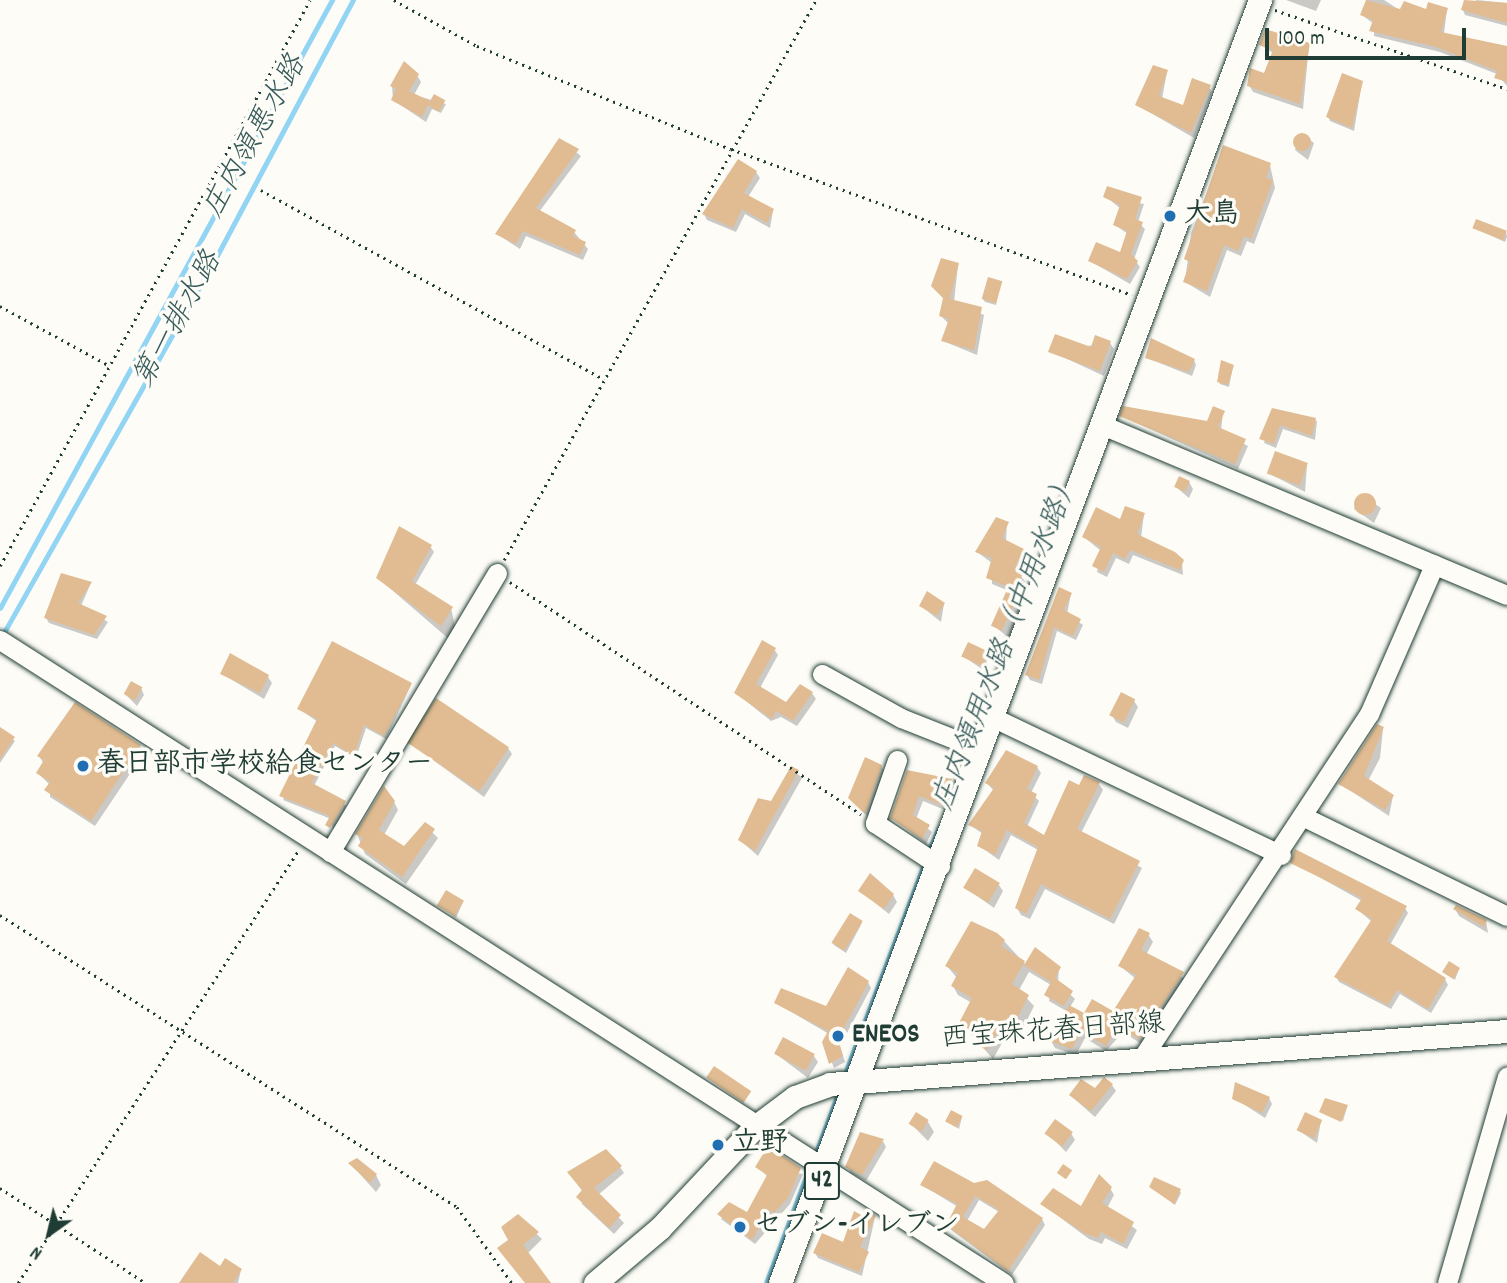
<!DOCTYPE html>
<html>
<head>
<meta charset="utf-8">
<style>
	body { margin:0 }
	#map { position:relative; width:1507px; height:1283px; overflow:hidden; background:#fdfcf7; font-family:Dekko,"Klee One",sans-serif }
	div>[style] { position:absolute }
	.shadow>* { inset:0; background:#0003 }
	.stream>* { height:4.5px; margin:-2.25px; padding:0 2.25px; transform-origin:2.25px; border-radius:2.25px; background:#91d4f3 }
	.building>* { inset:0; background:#e1bc92; transform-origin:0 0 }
	.round { border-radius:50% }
	.path>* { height:2.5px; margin-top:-1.25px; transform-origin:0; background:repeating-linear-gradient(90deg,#1f3d34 0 2px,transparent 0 7px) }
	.roads { filter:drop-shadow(0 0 2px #1f3d34) drop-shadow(0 0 2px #1f3d34) }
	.minor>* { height:19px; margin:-9.5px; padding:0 9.5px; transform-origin:9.5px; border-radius:9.5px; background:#fdfcf7 }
	.major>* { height:23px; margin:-11.5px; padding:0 11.5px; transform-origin:11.5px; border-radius:11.5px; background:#fdfcf7 }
	.dots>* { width:19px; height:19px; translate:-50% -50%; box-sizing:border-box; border:4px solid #fdfcf7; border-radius:50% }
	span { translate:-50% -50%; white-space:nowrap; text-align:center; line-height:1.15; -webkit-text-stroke:7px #fdfcf7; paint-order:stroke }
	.shield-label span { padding:2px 5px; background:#fdfcf7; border:2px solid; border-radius:5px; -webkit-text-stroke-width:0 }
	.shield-label { font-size:26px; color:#1f3d34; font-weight:700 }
	.poi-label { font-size:28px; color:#1f3d34; font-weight:700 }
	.left { translate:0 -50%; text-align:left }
	.street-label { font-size:28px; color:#1f3d34 }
	.water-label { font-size:30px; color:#365b5a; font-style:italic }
	.north { position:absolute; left:14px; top:1199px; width:70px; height:70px; -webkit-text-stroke:5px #fdfcf7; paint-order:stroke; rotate:214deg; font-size:19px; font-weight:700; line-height:28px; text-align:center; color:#1f3d34 }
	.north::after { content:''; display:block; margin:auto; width:24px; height:32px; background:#1f3d34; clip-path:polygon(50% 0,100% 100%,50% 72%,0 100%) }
	.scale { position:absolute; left:1265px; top:28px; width:201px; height:32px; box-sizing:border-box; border:4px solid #1f3d34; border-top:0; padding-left:9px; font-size:21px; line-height:24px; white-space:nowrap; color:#1f3d34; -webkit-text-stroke:5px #fdfcf7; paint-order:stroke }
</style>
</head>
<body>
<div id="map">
	<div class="shadow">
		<div style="clip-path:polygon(1286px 0,1321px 0,1316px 11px)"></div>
		<div style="clip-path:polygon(1367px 0,1384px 0,1401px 11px,1447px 9px,1444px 34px,1507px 47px,1507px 86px,1497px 74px,1440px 52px,1374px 36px,1374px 24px,1362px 15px)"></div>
		<div style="clip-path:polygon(1477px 0,1507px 3px,1507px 26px,1465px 15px,1463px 10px)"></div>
		<div style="clip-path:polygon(1261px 45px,1309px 45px,1303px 109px,1253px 92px,1249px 85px,1265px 76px,1274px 54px)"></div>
		<div style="clip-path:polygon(1167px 72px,1162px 99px,1184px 107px,1209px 87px,1212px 92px,1194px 138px,1137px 105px)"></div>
		<div style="clip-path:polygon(417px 75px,421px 82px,414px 95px,446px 104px,441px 113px,432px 109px,426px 122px,393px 100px,392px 86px)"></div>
		<div style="clip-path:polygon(1362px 82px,1354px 131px,1330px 121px,1328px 116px)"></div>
		<div style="clip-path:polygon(1301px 133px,1314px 143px,1308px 160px,1295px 150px)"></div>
		<div style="clip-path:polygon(560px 140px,581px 156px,539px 212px,574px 232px,588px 249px,583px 260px,526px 236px,520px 249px,497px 234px)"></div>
		<div style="clip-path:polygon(1224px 147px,1270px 165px,1275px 188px,1254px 244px,1247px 241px,1241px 256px,1227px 250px,1210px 297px,1185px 282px,1191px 233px)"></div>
		<div style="clip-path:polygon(756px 172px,760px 178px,748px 197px,773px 211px,770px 228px,745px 214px,736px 232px,707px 220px,704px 214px)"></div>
		<div style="clip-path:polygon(1105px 196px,1144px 204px,1138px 222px,1145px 229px,1134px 259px,1140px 267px,1130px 284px,1090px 261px,1121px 254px,1128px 234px,1115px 225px,1121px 209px)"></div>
		<div style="clip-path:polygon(1474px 228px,1506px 232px,1507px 237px,1505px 242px)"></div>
		<div style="clip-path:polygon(958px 265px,954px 302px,984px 315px,977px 355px,943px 341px,949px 324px,941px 316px,945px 300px,933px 286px)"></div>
		<div style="clip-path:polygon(1001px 282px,996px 305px,985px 302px,983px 299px)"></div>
		<div style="clip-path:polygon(1110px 343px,1114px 349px,1104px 376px,1050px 351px)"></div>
		<div style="clip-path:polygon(1147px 358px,1194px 360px,1196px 365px,1192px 376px)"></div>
		<div style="clip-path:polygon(1233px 366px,1229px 387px,1220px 384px,1219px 382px)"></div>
		<div style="clip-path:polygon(1273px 411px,1317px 421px,1315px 440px,1283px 429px,1276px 448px,1264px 443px)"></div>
		<div style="clip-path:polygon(1223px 412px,1221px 431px,1248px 446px,1238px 469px,1121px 416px,1208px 422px)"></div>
		<div style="clip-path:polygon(1307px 465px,1305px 492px,1270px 474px)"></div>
		<div style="clip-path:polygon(1189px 482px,1193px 489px,1189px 498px,1176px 487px)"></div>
		<div style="clip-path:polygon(1361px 494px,1381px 508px,1374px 523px,1354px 509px)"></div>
		<div style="clip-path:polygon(1144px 514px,1141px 538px,1182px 561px,1183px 575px,1133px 555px,1129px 564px,1116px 558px,1107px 577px,1097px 572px,1101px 551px,1084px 537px)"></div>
		<div style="clip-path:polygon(1007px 523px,1006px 542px,1024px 554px,1018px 573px,1025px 581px,1019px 596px,1013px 593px,1021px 606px,1009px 638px,994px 626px,1009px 591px,992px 584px,992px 563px,977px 552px)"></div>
		<div style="clip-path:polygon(430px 546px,434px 552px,415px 585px,451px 608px,456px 630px,450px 640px,378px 578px)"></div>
		<div style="clip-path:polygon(91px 583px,81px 606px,108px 622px,97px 639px,49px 623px,46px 618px)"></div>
		<div style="clip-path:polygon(1071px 594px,1067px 614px,1083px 625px,1076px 640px,1057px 631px,1042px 684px,1030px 680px,1027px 675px)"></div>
		<div style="clip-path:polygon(944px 604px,941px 622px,921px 606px)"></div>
		<div style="clip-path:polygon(774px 649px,778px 655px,760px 688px,787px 705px,812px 693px,816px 699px,797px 726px,781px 717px,771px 721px,736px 693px)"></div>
		<div style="clip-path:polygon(987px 653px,986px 672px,963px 656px)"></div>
		<div style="clip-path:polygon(222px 674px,268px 677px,272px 683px,264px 699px)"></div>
		<div style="clip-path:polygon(411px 685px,386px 739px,366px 728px,356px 758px,335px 746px,314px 786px,347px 806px,333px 831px,331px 819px,283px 800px,318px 722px,299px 709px)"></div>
		<div style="clip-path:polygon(141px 688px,144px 695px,137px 706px,125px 694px)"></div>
		<div style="clip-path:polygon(1134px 701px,1138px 707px,1128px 728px,1116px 722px,1112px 715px)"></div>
		<div style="clip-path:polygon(1383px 729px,1380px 758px,1368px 781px,1393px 796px,1389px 816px,1340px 784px)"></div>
		<div style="clip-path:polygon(0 730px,15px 741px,0 763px)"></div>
		<div style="clip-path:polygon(411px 744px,508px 748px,512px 754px,484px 797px)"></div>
		<div style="clip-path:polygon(140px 746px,144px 753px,95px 826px,50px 797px,50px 785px,38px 773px,44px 764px,39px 756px)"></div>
		<div style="clip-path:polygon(881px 766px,884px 771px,868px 817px,850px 798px)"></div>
		<div style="clip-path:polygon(1037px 767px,1041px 773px,1031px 793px,1039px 801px,1027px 827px,1045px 837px,1080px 787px,1099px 784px,1103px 790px,1081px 833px,1142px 868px,1114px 924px,1045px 889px,1030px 919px,1021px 915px,1017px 908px,1038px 850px,1011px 835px,999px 860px,978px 845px,983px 834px,970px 825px,994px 791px,987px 783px)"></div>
		<div style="clip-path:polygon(792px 768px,802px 778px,758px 856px,742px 842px,759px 800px,771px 803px)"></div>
		<div style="clip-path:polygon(908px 772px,954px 787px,945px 810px,923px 801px,916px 819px,932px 832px,926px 844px,892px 818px)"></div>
		<div style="clip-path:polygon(394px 802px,398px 810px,384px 835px,404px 848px,425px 825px,438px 838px,406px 884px,365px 854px,357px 834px)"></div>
		<div style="clip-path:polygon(1292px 862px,1405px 908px,1408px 913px,1390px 945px,1445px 979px,1448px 985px,1431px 1013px,1400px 994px,1391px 1009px,1339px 982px,1336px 977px,1372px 922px,1357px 909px,1362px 901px)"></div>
		<div style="clip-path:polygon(999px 885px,1003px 891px,994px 908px,966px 888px)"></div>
		<div style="clip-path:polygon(860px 891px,893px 895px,897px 902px,889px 914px)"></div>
		<div style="clip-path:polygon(463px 902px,456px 918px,440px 906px)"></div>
		<div style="clip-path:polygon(1455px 909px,1486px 921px,1488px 933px,1459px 916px)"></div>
		<div style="clip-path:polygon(862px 923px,846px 953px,834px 945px,833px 942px)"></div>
		<div style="clip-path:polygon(1148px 934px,1153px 942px,1146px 955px,1187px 980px,1143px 1045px,1123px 1032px,1106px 1051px,1085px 1038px,1076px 1055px,1055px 1048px,1051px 1041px,1068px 1012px,1049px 1001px,1051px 985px,1029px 972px,1019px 990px,1034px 1006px,1022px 1030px,1010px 1029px,993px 1059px,961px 1023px,972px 1003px,958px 995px,953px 986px,957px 978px,947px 966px,1004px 941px,1026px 965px,1059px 968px,1058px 983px,1075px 999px,1070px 1007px,1084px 1016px,1114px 1013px,1136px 979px,1120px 966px)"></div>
		<div style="clip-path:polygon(1459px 969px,1455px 980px,1445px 972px)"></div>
		<div style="clip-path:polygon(868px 982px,871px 988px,840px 1046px,845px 1062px,834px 1068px,824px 1042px,829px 1034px,776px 1003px,826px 1008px)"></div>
		<div style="clip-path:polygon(776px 1054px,814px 1056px,818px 1062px,808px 1078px)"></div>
		<div style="clip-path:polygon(1112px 1085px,1116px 1091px,1095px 1117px,1071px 1096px)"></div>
		<div style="clip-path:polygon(1234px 1098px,1269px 1098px,1272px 1104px,1265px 1118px)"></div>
		<div style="clip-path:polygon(1347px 1107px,1343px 1121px,1321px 1111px)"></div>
		<div style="clip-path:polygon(962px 1117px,959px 1129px,948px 1122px)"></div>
		<div style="clip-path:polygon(1321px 1121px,1317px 1143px,1298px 1130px)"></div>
		<div style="clip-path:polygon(928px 1122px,934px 1132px,928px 1141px,911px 1124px)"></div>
		<div style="clip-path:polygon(1047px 1133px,1071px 1133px,1075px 1140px,1066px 1152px)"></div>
		<div style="clip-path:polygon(883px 1141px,886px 1147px,866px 1181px,851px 1173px,847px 1166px)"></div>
		<div style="clip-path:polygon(350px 1163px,376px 1175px,381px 1185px,376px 1192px)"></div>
		<div style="clip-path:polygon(evenodd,934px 1163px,1042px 1219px,1045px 1225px,1012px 1275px,951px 1230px,958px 1207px,922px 1185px,934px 1163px,979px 1200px,999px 1212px,985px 1232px,967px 1221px,979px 1200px)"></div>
		<div style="clip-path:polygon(620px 1167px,624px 1173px,598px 1195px,624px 1223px,614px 1234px,582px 1204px,583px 1192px,569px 1173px)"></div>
		<div style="clip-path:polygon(758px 1167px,803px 1174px,790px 1204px,755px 1244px,721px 1219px,730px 1204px,748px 1215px,768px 1177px)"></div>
		<div style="clip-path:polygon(1151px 1187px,1179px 1190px,1181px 1193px,1175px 1205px)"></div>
		<div style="clip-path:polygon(1110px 1188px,1114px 1195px,1107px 1208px,1137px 1230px,1127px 1249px,1105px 1238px,1102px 1244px,1089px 1239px,1042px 1204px,1081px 1209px)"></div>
		<div style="clip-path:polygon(518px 1216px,542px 1239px,527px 1254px,551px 1283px,528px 1283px,510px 1240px)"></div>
		<div style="clip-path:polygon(875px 1217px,862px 1276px,818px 1258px,815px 1253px,844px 1244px,863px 1218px)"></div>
		<div style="clip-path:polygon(241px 1270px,238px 1283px,182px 1283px)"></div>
	</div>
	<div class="stream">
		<div style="left:0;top:608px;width:693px;rotate:-61.36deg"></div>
		<div style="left:2px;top:636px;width:424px;rotate:-60.5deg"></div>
		<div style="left:211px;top:267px;width:302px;rotate:-62deg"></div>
		<div style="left:928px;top:853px;width:26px;rotate:-67deg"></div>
		<div style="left:844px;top:1076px;width:229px;rotate:-69.3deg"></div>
		<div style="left:815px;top:1155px;width:68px;rotate:-69.4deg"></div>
		<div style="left:766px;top:1283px;width:125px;rotate:-69.4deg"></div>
	</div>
	<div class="building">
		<div style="clip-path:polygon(1366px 0,1400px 9px,1404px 1px,1426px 9px,1428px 2px,1448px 8px,1441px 32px,1507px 46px,1507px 82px,1494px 78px,1497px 71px,1436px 47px,1369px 31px,1373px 20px,1360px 15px)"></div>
		<div style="clip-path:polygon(1464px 0,1507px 3px,1507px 23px,1461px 10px)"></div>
		<div style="clip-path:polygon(1265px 29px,1310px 43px,1300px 104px,1247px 86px,1250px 68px,1264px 73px,1273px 50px,1259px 45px)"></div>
		<div style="clip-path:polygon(404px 61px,419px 74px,409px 91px,430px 101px,422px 117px,391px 100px,396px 89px,390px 86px)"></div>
		<div style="clip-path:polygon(1153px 65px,1168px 70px,1159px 96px,1183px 105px,1192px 78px,1211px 85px,1191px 133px,1135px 105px)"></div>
		<div style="clip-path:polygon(1342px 73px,1363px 81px,1352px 128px,1326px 117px)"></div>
		<div style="left:434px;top:94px;width:13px;height:13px;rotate:29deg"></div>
		<div class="round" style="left:1293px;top:133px;width:18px;height:18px"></div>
		<div style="clip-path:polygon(559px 138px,579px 149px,536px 208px,576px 230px,573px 236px,586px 242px,580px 255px,523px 231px,516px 244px,495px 234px)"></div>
		<div style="clip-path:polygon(1223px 145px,1271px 163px,1266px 178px,1273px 180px,1251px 239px,1244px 236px,1238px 251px,1224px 245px,1207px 291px,1183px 282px,1190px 262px,1184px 259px)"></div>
		<div style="clip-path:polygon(738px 159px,757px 171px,744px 193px,774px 209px,767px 223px,742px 209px,733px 228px,702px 214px)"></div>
		<div style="clip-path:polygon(1107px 186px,1142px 197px,1135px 219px,1143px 222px,1131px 254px,1138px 261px,1127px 279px,1088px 261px,1096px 242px,1120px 252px,1127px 231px,1113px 225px,1120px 205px,1103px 197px)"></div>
		<div style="left:1476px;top:219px;width:33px;height:10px;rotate:21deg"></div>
		<div style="clip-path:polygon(941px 258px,959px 263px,950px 299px,982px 307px,974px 350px,941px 341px,949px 319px,939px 316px,943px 298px,931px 286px)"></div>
		<div style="left:988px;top:277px;width:15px;height:23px;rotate:16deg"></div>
		<div style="clip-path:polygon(1055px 334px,1091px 347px,1095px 335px,1111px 341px,1100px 371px,1048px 352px)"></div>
		<div style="clip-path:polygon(1151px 338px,1195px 359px,1189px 372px,1145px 358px)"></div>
		<div style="clip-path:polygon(1221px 360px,1234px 365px,1228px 385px,1217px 382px)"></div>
		<div style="clip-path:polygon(1123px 406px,1207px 421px,1213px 406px,1225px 411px,1218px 427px,1246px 439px,1235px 464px,1119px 416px)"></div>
		<div style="clip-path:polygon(1272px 408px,1316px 418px,1312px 436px,1280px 425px,1274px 444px,1259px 439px)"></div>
		<div style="left:1275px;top:451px;width:35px;height:24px;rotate:20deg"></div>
		<div style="left:1179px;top:476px;width:12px;height:12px;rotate:24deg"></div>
		<div class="round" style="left:1354px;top:493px;width:22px;height:22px"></div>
		<div style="clip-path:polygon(1125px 506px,1145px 513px,1137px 534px,1175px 552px,1184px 560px,1180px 570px,1130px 550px,1125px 559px,1113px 553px,1104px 572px,1092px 566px,1101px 547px,1082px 537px,1096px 507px,1120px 519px)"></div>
		<div style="clip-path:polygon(996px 517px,1009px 522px,1002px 538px,1024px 549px,1014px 570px,1023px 573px,1016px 590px,986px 578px,992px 558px,975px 552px)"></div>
		<div style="clip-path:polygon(399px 526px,432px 545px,412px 581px,453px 607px,441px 626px,376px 578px)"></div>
		<div style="clip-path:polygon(61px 573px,92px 582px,78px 603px,107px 616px,94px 635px,44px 618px)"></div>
		<div style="clip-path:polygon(1059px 587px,1072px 593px,1064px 610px,1081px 619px,1073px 636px,1054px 627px,1039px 680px,1025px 675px)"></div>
		<div style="clip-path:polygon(927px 591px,945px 603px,937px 616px,919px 606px)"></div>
		<div style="left:1006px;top:592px;width:12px;height:37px;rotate:24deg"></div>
		<div style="clip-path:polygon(762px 640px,776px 648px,756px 684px,786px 702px,800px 684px,813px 692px,793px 721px,776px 711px,772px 719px,734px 693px)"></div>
		<div style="clip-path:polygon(332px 641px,412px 683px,384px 736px,364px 725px,354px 756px,333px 743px,312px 783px,346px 801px,330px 828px,325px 825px,330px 816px,279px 796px,317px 719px,297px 709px)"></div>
		<div style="left:968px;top:642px;width:23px;height:16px;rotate:25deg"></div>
		<div style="clip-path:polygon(230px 653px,269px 675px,260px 693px,220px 674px)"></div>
		<div style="left:131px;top:681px;width:13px;height:15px;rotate:29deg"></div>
		<div style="left:1121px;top:692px;width:16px;height:26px;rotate:27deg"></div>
		<div style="left:436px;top:698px;width:88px;height:53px;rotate:34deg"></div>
		<div style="clip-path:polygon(75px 702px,141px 745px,91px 821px,44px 790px,50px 782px,36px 773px,44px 760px,37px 756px)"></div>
		<div style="clip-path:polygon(1377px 724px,1384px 727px,1364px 776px,1394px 795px,1385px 810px,1338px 784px)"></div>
		<div style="clip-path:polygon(0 727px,15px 737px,0 759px)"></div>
		<div style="clip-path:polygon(1006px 750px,1038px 766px,1027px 789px,1037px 794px,1024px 823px,1044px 835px,1069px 780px,1079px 785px,1084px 775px,1100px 782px,1077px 829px,1140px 861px,1110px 919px,1041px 884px,1026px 914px,1015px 908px,1038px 847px,1007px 830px,995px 855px,977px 846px,982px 831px,968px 825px,994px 788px,985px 783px)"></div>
		<div style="clip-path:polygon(865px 757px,882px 765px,865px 814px,848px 798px)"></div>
		<div style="clip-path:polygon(791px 766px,799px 770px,755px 851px,738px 840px,758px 798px,771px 801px)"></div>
		<div style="clip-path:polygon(907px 770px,952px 779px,942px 805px,919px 796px,913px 815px,930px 825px,922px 839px,890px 818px)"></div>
		<div style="clip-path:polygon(384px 786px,395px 801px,379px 830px,404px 846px,425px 822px,435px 829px,402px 877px,358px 846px,363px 838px,355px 834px)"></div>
		<div style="clip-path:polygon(1295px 849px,1407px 906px,1387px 941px,1446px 978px,1428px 1009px,1397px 990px,1388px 1005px,1334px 977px,1372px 919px,1355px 909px,1362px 898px,1290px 863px)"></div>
		<div style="left:975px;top:868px;width:29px;height:23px;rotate:31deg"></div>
		<div style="clip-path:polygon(870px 873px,894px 894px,884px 909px,858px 891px)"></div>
		<div style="left:446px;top:890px;width:21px;height:18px;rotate:31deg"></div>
		<div style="clip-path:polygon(1456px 905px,1487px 920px,1484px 927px,1453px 909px)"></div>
		<div style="left:850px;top:913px;width:15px;height:35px;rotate:32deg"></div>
		<div style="clip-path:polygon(971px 921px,997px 933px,1005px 940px,1001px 946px,1025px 961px,1012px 984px,1029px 995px,1016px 1021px,1005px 1019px,987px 1050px,977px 1045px,979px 1035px,959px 1023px,972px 998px,951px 986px,958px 973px,945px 966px)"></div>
		<div style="clip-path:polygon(1139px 928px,1150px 933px,1141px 950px,1184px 972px,1139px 1039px,1118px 1026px,1106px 1046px,1081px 1032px,1072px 1049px,1049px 1041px,1069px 1005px,1084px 1013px,1092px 999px,1113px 1011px,1136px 975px,1118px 966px)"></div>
		<div style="clip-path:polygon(1035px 947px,1061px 967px,1055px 978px,1073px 991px,1064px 1006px,1044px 995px,1051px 982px,1024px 965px)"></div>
		<div style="left:1449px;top:961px;width:13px;height:13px;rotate:32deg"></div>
		<div style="clip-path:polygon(848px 967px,869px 981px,838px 1039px,843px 1056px,829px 1064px,822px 1042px,828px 1031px,774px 1003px,781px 988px,826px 1006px)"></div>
		<div style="left:783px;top:1037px;width:36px;height:19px;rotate:28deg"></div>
		<div style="left:714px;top:1066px;width:45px;height:14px;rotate:34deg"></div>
		<div style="clip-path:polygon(1104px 1077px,1113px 1084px,1091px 1111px,1069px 1095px,1081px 1079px,1095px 1088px)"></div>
		<div style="clip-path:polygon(1235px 1082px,1270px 1097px,1262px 1113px,1232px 1099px)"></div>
		<div style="clip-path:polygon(1325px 1098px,1348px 1105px,1341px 1122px,1319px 1112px)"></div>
		<div style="left:951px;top:1110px;width:13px;height:13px;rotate:27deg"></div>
		<div style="left:916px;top:1112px;width:15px;height:14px;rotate:32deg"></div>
		<div style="left:1305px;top:1112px;width:19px;height:20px;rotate:25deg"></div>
		<div style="left:1055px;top:1119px;width:22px;height:18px;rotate:36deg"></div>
		<div style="clip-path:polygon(860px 1132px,884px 1139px,862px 1175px,845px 1167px)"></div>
		<div style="clip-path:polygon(768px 1146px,801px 1168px,788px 1198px,774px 1213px,769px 1210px,752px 1240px,717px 1214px,729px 1202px,747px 1212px,767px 1175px,755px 1167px)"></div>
		<div style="clip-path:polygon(606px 1149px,622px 1166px,594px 1188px,621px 1215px,609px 1228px,576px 1197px,582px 1190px,567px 1172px)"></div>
		<div style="clip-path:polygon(357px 1158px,377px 1174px,370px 1183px,348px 1163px)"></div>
		<div style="clip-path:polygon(evenodd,934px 1161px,974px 1183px,987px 1180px,1043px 1218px,1008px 1271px,946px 1225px,957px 1204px,920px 1185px,934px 1161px,975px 1196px,999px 1210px,984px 1229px,963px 1217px,975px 1196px)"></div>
		<div style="left:1063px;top:1164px;width:11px;height:11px;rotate:34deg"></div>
		<div style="clip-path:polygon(1099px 1174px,1112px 1187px,1102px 1203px,1134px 1222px,1123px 1244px,1101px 1232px,1098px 1238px,1084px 1233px,1040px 1204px,1053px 1188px,1081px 1206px)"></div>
		<div style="clip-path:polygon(1154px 1177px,1181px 1189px,1174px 1204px,1149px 1187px)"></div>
		<div style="clip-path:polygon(866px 1209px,876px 1216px,860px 1247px,869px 1252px,859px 1272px,813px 1253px,822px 1233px,843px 1242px,854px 1211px,863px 1216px)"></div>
		<div style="clip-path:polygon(518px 1214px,539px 1232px,523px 1245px,551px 1283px,525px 1283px,497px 1248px,508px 1240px,501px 1227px)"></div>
		<div style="clip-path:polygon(200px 1252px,220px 1266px,225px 1258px,242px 1269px,233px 1283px,179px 1283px)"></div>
	</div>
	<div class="path">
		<div style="left:394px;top:0;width:95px;rotate:29deg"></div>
		<div style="left:477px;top:46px;width:274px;rotate:22.1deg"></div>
		<div style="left:731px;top:149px;width:427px;rotate:20deg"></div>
		<div style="left:1275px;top:10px;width:245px;rotate:18.8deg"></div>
		<div style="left:261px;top:190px;width:392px;rotate:28.9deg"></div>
		<div style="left:0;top:306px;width:123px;rotate:28.6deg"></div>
		<div style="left:504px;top:560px;width:641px;rotate:-60.88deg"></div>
		<div style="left:0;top:566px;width:645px;rotate:-61.29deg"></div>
		<div style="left:510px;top:582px;width:421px;rotate:33.5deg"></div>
		<div style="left:0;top:915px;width:542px;rotate:32.58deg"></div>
		<div style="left:457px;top:1207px;width:94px;rotate:54.1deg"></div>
		<div style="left:0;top:1188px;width:174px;rotate:33.1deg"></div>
		<div style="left:18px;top:1283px;width:515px;rotate:-57.05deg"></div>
	</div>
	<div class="roads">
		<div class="minor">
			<div style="left:1102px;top:425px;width:439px;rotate:22.8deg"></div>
			<div style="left:0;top:640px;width:1192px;rotate:32.64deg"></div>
			<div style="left:822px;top:674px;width:90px;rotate:29.1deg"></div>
			<div style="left:901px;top:718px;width:87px;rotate:21.6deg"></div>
			<div style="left:994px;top:718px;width:318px;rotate:25.5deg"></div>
			<div style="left:897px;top:760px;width:67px;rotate:109.2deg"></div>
			<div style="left:875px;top:823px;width:78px;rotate:33.5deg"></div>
			<div style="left:1306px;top:818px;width:224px;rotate:26deg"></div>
			<div style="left:330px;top:852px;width:325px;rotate:-59.1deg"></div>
			<div style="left:1144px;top:1055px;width:409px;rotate:-56.6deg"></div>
			<div style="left:1369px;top:714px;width:163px;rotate:-66.4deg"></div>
			<div style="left:1447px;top:1283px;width:215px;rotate:-73.8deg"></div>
		</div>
		<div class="major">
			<div style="left:595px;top:1283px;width:85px;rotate:-40.2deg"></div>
			<div style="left:660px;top:1228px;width:139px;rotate:-46.8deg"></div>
			<div style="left:755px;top:1127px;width:50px;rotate:-36.9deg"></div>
			<div style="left:795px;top:1097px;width:37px;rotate:-20deg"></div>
			<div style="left:830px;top:1084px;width:679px;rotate:-4.48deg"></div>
			<div style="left:780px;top:1283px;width:1370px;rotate:-69.49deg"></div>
		</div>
	</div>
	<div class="dots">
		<div style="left:1170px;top:216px;background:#1f6fb2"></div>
		<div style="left:83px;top:766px;background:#1f6fb2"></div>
		<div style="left:838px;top:1036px;background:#1f6fb2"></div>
		<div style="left:718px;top:1145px;background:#1f6fb2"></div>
		<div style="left:740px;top:1227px;background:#1f6fb2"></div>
	</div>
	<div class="shield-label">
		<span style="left:822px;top:1181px">42</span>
	</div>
	<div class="poi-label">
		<span class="left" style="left:1184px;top:216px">大島</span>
		<span class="left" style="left:97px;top:766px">春日部市学校給食センター</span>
		<span class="left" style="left:852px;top:1036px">ENEOS</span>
		<span class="left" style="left:732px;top:1145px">立野</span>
		<span class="left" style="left:754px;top:1227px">セブン-イレブン</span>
	</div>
	<div class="street-label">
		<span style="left:1053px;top:1033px;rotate:-4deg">西宝珠花春日部線</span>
	</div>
	<div class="water-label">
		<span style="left:257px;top:138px;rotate:-61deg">庄内領悪水路</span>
		<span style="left:180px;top:321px;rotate:-61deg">第一排水路</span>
		<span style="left:1009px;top:642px;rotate:-69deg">庄内領用水路（中用水路）</span>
	</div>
	<div class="north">N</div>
	<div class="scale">100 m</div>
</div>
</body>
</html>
